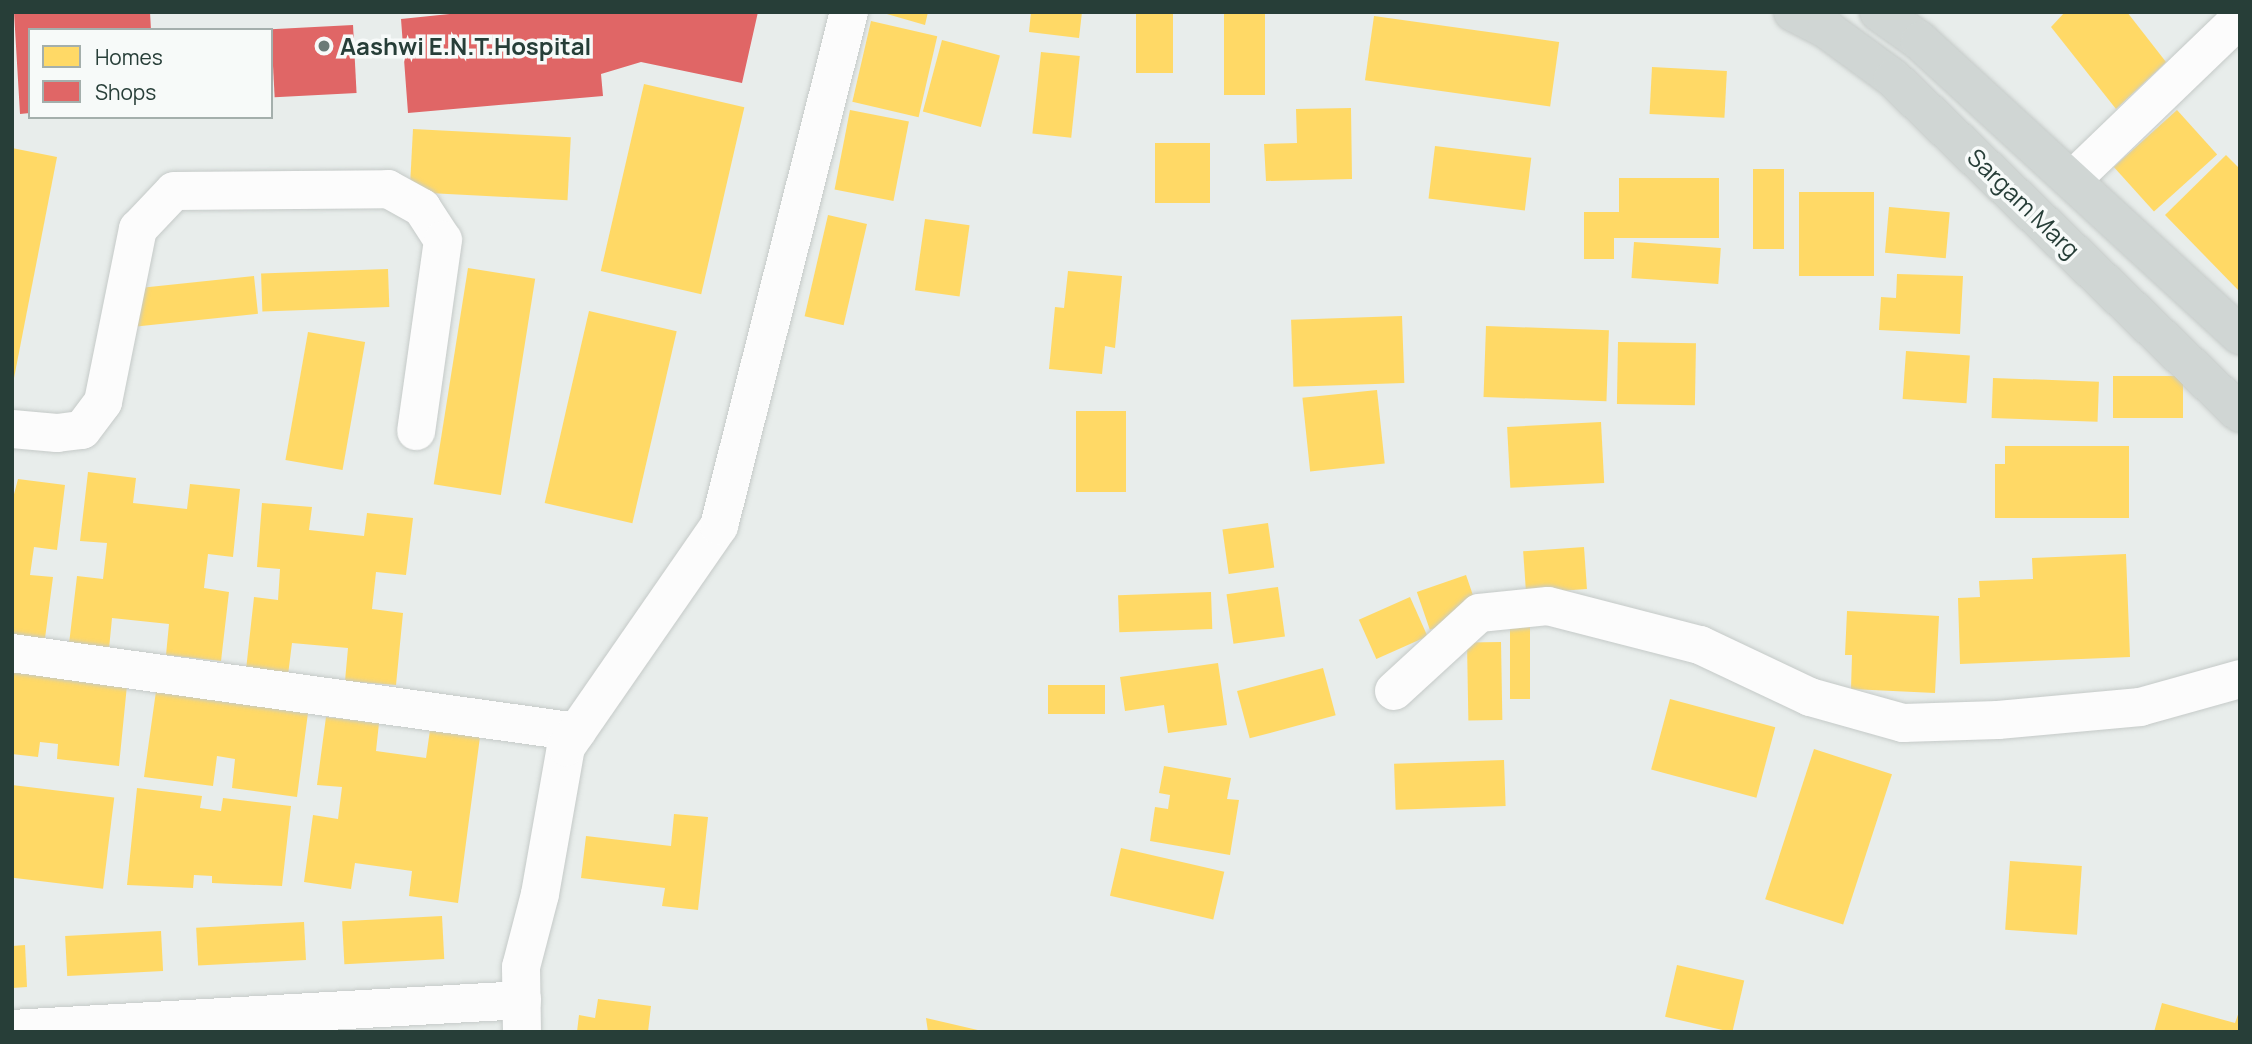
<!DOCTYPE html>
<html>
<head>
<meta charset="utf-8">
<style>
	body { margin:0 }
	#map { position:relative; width:2252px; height:1044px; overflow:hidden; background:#e8edeb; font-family:Manrope,sans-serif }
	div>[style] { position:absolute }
	.homes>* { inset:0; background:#ffd966; transform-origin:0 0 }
	.shops>* { inset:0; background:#e06666; transform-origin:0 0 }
	.roads { filter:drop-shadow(0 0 2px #c5cac8) drop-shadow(0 0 2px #c5cac8) }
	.minor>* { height:38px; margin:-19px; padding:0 19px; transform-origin:19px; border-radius:19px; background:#fcfcfc }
	.major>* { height:38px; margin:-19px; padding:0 19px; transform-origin:19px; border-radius:19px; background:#d0d6d4 }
	.dots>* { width:19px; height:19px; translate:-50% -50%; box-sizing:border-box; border:4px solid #f7faf9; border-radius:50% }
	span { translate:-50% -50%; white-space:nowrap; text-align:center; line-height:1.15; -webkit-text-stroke:7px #f7faf9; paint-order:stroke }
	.poi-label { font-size:24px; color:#273e38; font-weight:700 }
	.left { translate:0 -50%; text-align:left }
	.street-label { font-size:24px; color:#273e38 }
	.frame { position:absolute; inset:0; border:14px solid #273e38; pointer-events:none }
	.legend { position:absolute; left:28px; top:28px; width:245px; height:91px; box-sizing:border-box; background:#f7faf9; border:2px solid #a4afac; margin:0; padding:9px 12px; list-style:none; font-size:21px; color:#273e38 }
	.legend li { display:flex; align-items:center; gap:14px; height:35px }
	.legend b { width:35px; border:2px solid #a4afac }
</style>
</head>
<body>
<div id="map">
	<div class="homes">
		<div style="clip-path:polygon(880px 12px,928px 12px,925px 25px)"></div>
		<div style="clip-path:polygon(1031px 12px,1082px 12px,1079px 38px,1029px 32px)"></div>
		<div style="left:1136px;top:12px;width:37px;height:61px"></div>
		<div style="left:1224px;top:12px;width:41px;height:83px"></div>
		<div style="clip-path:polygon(2065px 12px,2127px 12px,2166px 62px,2116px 109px,2051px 27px)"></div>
		<div style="left:1374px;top:16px;width:187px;height:65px;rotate:8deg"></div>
		<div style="left:871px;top:21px;width:68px;height:83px;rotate:13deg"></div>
		<div style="left:942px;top:40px;width:60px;height:74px;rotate:15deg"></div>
		<div style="left:1041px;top:52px;width:39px;height:82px;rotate:6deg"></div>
		<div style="left:1652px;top:67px;width:75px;height:47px;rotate:3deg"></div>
		<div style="left:644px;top:84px;width:103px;height:192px;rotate:13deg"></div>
		<div style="clip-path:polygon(1351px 108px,1352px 179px,1266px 181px,1264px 144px,1297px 143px,1296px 109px)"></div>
		<div style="left:850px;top:110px;width:60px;height:81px;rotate:11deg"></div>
		<div style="left:2177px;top:110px;width:60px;height:85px;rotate:48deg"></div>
		<div style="left:413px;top:129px;width:158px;height:63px;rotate:3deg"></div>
		<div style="left:1155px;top:143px;width:55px;height:60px"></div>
		<div style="left:1435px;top:146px;width:97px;height:53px;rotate:7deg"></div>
		<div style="clip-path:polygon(12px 148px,57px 157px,14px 378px,12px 378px)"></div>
		<div style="clip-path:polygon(2226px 155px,2240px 169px,2240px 292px,2165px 215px)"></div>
		<div style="left:1753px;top:169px;width:31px;height:80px"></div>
		<div style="clip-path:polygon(1619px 178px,1719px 178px,1719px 238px,1614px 238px,1614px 259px,1584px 259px,1584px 212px,1619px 212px)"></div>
		<div style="left:1799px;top:192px;width:75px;height:84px"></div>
		<div style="left:1889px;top:207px;width:61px;height:46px;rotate:5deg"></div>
		<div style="left:828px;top:215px;width:40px;height:104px;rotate:13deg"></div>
		<div style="left:925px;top:219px;width:45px;height:72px;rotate:8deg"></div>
		<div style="left:1634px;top:242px;width:87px;height:36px;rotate:4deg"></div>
		<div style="left:468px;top:268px;width:68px;height:219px;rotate:9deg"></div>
		<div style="left:388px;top:269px;width:38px;height:127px;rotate:88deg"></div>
		<div style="clip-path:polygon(1068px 271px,1122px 276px,1115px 348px,1105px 346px,1102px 374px,1049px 369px,1055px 307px,1064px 308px)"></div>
		<div style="clip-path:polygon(1897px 274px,1963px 276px,1960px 334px,1879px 330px,1881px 297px,1896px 298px)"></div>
		<div style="left:254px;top:276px;width:38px;height:127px;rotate:84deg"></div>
		<div style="left:589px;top:311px;width:90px;height:197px;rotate:13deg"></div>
		<div style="left:1402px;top:316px;width:67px;height:111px;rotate:88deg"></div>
		<div style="left:1486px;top:326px;width:123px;height:71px;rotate:2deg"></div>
		<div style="left:308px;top:332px;width:58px;height:130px;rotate:10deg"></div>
		<div style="left:1618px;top:342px;width:78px;height:62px;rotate:1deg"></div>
		<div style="left:1906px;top:351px;width:64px;height:48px;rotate:4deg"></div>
		<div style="left:2113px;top:376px;width:70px;height:42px"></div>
		<div style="left:1993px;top:378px;width:106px;height:40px;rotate:2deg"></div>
		<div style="left:1377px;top:390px;width:74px;height:75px;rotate:84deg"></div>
		<div style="left:1076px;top:411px;width:50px;height:81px"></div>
		<div style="left:1601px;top:422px;width:61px;height:94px;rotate:87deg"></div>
		<div style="clip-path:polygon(2005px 446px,2129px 446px,2129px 518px,1995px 518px,1995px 464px,2005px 464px)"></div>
		<div style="clip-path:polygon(88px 472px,136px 478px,133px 503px,187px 509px,190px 484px,240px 489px,233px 557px,208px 554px,204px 588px,229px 592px,221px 661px,166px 655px,169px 624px,112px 618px,109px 649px,69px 644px,77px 576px,103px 579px,107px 543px,80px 541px)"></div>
		<div style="clip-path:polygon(18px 479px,65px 485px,57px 550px,34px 547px,30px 575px,53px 577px,44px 646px,12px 642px,12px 502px)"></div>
		<div style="clip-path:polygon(262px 503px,312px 507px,309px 530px,364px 536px,367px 513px,413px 518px,406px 575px,376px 572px,372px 609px,403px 613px,396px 685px,345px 681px,348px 648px,292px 643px,288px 675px,246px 670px,254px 597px,278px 600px,280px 569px,257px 567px)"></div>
		<div style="left:1268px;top:523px;width:45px;height:46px;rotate:82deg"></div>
		<div style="left:1584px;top:547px;width:42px;height:61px;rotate:86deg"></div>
		<div style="clip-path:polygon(2126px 554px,2130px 657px,1960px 664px,1958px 598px,1980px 597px,1979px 581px,2033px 579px,2032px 558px)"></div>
		<div style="left:1466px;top:575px;width:40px;height:52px;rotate:71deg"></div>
		<div style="left:1278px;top:587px;width:50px;height:52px;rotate:82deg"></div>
		<div style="left:1211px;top:592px;width:37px;height:93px;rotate:88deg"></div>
		<div style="left:1410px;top:597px;width:43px;height:56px;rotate:66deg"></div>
		<div style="clip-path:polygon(1847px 611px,1939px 616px,1935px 693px,1851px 689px,1852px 655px,1845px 655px)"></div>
		<div style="left:1510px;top:616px;width:20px;height:83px"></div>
		<div style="left:1501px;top:642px;width:78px;height:34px;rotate:89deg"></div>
		<div style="clip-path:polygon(12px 662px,128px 675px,119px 766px,57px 759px,58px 744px,40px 742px,38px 757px,12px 754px)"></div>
		<div style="clip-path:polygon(1218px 663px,1227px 725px,1168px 733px,1164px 705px,1125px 711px,1120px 677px)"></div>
		<div style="left:1323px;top:668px;width:49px;height:89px;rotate:75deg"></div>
		<div style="clip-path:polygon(157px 684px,309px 705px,297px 797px,232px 788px,235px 759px,217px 756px,213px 786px,144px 777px)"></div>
		<div style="left:1105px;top:685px;width:29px;height:57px;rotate:90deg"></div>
		<div style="left:1670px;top:699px;width:109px;height:73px;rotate:15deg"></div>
		<div style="clip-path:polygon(326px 717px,379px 723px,376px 751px,426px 758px,430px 730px,480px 737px,458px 903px,409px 896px,412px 871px,355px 863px,351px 889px,304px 882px,313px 815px,338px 819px,342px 787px,317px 785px)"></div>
		<div style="left:1814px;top:749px;width:82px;height:158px;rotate:18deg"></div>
		<div style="left:1504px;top:760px;width:46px;height:110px;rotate:88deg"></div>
		<div style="clip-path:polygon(1164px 766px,1231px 778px,1227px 799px,1239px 800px,1230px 855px,1150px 841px,1155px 807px,1168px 809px,1170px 795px,1159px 793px)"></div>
		<div style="left:12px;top:785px;width:103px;height:92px;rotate:7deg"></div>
		<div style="clip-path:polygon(137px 788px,202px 796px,200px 808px,221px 811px,223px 798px,291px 806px,282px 886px,212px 883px,212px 876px,194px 875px,193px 888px,127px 885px)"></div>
		<div style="clip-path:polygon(674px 814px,708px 817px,698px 910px,662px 906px,665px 888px,581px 878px,586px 836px,671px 846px)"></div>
		<div style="left:1121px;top:848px;width:106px;height:49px;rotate:13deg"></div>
		<div style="left:2010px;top:861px;width:72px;height:69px;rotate:4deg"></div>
		<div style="left:442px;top:916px;width:43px;height:100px;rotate:87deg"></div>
		<div style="left:304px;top:922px;width:38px;height:108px;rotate:87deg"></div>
		<div style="left:161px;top:931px;width:40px;height:96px;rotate:87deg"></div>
		<div style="clip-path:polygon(25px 945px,27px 987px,12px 988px,12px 946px)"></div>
		<div style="left:1677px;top:965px;width:69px;height:53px;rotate:13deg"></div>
		<div style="clip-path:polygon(598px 999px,651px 1006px,648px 1032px,577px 1032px,579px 1015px,595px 1018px)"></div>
		<div style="clip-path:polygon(2162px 1003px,2235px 1023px,2240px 1009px,2240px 1032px,2154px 1032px)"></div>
		<div style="clip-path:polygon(926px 1018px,982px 1031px,982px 1032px,928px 1032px)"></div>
	</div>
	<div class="shops">
		<div style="clip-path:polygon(14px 12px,150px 12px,151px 30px,30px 30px,30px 113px,20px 114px)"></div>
		<div style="clip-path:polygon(469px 12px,758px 12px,742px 83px,641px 62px,601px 74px,603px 96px,408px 113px,401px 19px)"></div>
		<div style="left:353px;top:25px;width:68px;height:82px;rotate:87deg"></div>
	</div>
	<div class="roads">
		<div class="minor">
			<div style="left:2074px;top:178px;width:231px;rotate:-43.9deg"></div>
			<div style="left:12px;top:429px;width:45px;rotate:5.1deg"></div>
			<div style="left:57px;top:433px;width:25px;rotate:-7deg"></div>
			<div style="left:82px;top:430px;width:35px;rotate:-53deg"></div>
			<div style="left:103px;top:402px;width:177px;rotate:-78.6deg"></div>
			<div style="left:138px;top:229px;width:52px;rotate:-46.5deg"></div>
			<div style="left:174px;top:191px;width:214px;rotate:-0.5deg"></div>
			<div style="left:388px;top:189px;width:39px;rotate:29deg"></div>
			<div style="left:422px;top:208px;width:38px;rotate:57deg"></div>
			<div style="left:443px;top:240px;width:193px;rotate:98deg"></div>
			<div style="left:12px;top:653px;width:570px;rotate:7.96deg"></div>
			<div style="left:1394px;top:691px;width:115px;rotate:-42.5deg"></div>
			<div style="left:1479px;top:613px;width:69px;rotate:-5.8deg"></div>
			<div style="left:1548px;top:606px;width:157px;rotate:14.4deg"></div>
			<div style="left:1700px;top:645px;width:122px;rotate:25.3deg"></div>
			<div style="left:1810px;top:697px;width:97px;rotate:15.6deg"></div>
			<div style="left:1903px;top:723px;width:95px;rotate:-1.8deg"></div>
			<div style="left:1998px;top:720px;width:143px;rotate:-5.2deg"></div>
			<div style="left:2140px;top:707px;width:104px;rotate:-15.6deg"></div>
			<div style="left:12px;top:1029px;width:511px;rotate:-3.25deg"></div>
			<div style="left:522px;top:1032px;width:65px;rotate:-90.9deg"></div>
			<div style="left:521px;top:967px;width:75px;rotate:-75.4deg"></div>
			<div style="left:540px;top:894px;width:149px;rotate:-80deg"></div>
			<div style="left:566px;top:747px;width:269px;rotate:-55.3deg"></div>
			<div style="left:719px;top:526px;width:530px;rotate:-75.81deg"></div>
		</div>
		<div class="major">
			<div style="left:1793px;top:12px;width:37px;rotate:27deg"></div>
			<div style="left:1826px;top:29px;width:83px;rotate:36.2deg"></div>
			<div style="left:1893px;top:78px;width:482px;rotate:44deg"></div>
			<div style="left:1879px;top:12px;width:50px;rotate:35.3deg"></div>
			<div style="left:1920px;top:41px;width:435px;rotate:42.6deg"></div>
		</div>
	</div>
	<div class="dots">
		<div style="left:324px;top:46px;background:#6b7b77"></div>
	</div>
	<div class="poi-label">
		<span class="left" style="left:340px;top:46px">Aashwi E.N.T.Hospital</span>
	</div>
	<div class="street-label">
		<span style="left:2024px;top:203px;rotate:44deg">Sargam Marg</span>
	</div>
	<div class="frame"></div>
	<ul class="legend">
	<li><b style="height:19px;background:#ffd966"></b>Homes</li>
	<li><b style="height:19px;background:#e06666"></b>Shops</li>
	</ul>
</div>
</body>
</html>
